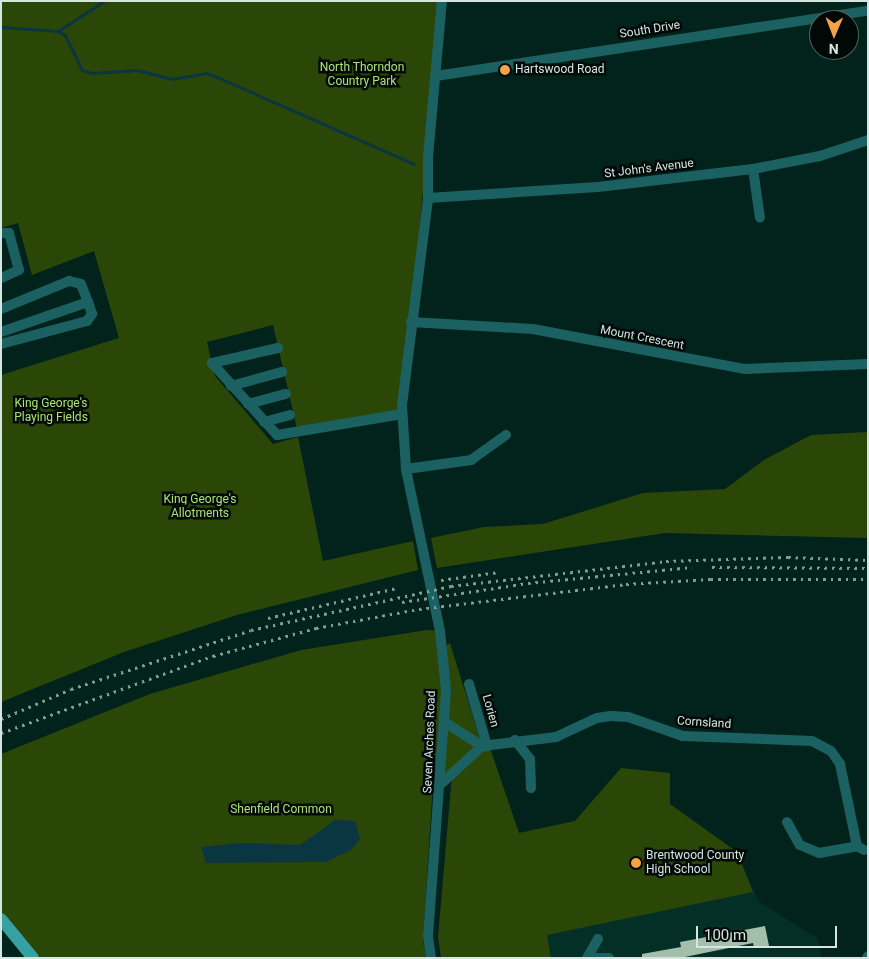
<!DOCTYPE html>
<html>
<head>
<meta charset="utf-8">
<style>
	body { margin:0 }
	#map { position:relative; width:869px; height:959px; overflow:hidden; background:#02231c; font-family:Roboto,sans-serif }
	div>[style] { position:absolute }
	.built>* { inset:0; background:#042f26 }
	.green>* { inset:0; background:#2b4707 }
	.water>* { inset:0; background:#0a3641 }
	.stream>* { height:3px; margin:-1.5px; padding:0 1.5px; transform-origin:1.5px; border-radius:1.5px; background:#0a3641 }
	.building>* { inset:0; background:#a3beaa }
	.minor>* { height:10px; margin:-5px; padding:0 5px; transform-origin:5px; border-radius:5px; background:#1c6162 }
	.major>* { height:12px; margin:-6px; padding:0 6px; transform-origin:6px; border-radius:6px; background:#36a0a2 }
	.rail>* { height:3px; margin-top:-1.5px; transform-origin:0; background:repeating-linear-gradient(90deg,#839b95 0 2.5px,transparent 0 7.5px) }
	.dots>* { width:14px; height:14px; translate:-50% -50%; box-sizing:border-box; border:2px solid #010907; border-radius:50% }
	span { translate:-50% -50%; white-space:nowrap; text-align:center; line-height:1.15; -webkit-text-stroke:5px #010907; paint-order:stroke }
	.street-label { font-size:12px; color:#d5e6e1 }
	.park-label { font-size:12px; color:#aae474 }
	.poi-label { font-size:12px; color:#d5e6e1 }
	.left { translate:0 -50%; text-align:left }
	.frame { position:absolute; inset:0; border:2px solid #d5e6e1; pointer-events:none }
	.north { position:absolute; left:809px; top:10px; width:50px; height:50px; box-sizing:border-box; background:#010907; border:1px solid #56615e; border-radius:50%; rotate:181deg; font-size:14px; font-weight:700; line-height:20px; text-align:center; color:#d5e6e1 }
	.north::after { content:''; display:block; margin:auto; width:18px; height:22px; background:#f5a345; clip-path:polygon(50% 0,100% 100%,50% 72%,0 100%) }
	.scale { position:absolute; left:696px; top:926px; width:141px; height:22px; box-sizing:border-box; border:2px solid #d5e6e1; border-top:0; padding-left:6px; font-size:15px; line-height:18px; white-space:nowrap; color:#d5e6e1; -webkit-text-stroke:4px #010907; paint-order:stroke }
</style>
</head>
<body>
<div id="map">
	<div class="built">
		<div style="clip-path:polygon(621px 768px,670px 773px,670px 804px,737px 852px,758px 901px,817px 938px,822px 958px,551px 958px,540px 901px,518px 833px,575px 821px)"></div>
	</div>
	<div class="green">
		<div style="clip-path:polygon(1px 1px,441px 1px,402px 414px,298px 433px,273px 325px,207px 342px,215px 376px,273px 444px,298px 437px,323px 561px,413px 541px,418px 570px,237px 615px,124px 652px,1px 702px,1px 375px,119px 338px,94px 251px,32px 275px,18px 223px,1px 228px)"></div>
		<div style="clip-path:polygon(868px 432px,868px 538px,665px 533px,437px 568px,431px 538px,484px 527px,543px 524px,643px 493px,725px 489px,764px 460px,811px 435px)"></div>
		<div style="clip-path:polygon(427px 630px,440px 631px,442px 648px,450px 643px,482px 746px,490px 748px,519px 833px,575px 821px,621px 768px,670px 773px,670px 804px,737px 852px,753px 892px,547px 935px,551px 958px,441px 958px,438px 937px,452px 775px,442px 783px,434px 766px,423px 940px,426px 958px,33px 958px,1px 919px,1px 754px,150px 694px,301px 650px)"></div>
	</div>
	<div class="water">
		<div style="clip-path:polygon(335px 820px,355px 821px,360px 839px,351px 850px,326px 862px,206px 863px,201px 847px,240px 843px,300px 845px)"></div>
	</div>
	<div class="stream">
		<div style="left:1px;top:27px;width:57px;rotate:4deg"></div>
		<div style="left:58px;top:31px;width:8px;rotate:30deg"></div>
		<div style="left:65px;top:35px;width:39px;rotate:64deg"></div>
		<div style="left:82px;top:70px;width:10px;rotate:17deg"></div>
		<div style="left:92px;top:73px;width:45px;rotate:-3.8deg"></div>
		<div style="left:137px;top:70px;width:36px;rotate:14deg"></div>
		<div style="left:172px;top:79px;width:35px;rotate:-10deg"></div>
		<div style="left:206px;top:73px;width:12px;rotate:20deg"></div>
		<div style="left:217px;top:77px;width:215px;rotate:23.8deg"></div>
		<div style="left:58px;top:31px;width:55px;rotate:-33.1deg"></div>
	</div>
	<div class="building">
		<div style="clip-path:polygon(765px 926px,769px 946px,754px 948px,753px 943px,680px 958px,642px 958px,642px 954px,681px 947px,680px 942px)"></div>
	</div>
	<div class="minor">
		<div style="left:436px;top:76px;width:437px;rotate:-8.6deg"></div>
		<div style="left:753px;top:169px;width:49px;rotate:81.9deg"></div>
		<div style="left:428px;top:198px;width:170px;rotate:-3.7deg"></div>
		<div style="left:598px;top:187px;width:156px;rotate:-6.6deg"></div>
		<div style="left:753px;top:169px;width:68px;rotate:-11deg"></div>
		<div style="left:820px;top:156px;width:51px;rotate:-18.4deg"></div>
		<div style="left:1px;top:233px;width:8px"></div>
		<div style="left:9px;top:233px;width:38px;rotate:75deg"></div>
		<div style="left:19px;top:270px;width:20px;rotate:156deg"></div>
		<div style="left:1px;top:309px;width:74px;rotate:-22.4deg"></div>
		<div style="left:69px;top:281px;width:12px;rotate:14deg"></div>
		<div style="left:81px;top:284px;width:19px;rotate:69deg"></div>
		<div style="left:88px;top:302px;width:92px;rotate:161deg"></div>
		<div style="left:411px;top:322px;width:122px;rotate:3.3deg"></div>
		<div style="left:533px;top:329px;width:216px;rotate:10.7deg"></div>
		<div style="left:745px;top:369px;width:123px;rotate:-2.3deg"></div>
		<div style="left:1px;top:344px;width:89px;rotate:-15deg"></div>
		<div style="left:87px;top:321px;width:9px;rotate:-54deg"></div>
		<div style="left:92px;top:314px;width:13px;rotate:-108deg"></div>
		<div style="left:278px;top:348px;width:68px;rotate:167.2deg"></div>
		<div style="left:212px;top:363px;width:97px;rotate:47.9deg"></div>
		<div style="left:277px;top:435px;width:127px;rotate:-9.5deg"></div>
		<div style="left:231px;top:386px;width:53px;rotate:-15.4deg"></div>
		<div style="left:248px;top:404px;width:39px;rotate:-15deg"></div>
		<div style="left:264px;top:422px;width:27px;rotate:-15deg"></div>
		<div style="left:406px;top:469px;width:66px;rotate:-7.9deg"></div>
		<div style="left:471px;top:460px;width:43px;rotate:-35.5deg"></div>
		<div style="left:469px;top:684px;width:65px;rotate:73.8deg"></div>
		<div style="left:446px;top:723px;width:43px;rotate:32.6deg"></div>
		<div style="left:515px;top:740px;width:24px;rotate:52deg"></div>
		<div style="left:530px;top:759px;width:29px;rotate:88deg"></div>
		<div style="left:442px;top:783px;width:54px;rotate:-42.8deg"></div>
		<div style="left:482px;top:746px;width:75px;rotate:-6.9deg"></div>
		<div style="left:556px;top:737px;width:45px;rotate:-24.9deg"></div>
		<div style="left:597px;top:718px;width:14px;rotate:-8deg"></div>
		<div style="left:611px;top:716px;width:17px;rotate:3deg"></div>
		<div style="left:628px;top:717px;width:58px;rotate:19.1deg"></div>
		<div style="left:683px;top:736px;width:129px;rotate:2.2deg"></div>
		<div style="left:812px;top:741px;width:21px;rotate:28deg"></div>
		<div style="left:831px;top:751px;width:16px;rotate:55deg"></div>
		<div style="left:840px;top:764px;width:84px;rotate:78.3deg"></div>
		<div style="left:857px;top:846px;width:8px;rotate:30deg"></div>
		<div style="left:787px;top:822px;width:26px;rotate:61deg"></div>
		<div style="left:800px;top:845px;width:21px;rotate:23deg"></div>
		<div style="left:819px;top:853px;width:39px;rotate:-10deg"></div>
		<div style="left:431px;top:958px;width:22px;rotate:-98deg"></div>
		<div style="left:428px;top:936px;width:247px;rotate:-85.8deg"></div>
		<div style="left:446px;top:690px;width:59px;rotate:-95.8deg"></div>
		<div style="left:440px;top:631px;width:166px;rotate:-101.9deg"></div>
		<div style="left:406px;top:469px;width:64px;rotate:-93.6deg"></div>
		<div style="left:402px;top:405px;width:209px;rotate:-82.8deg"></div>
		<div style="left:428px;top:198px;width:41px;rotate:-90deg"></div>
		<div style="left:428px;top:157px;width:157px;rotate:-84.9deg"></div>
		<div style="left:587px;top:958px;width:22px;rotate:-60deg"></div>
		<div style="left:595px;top:958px;width:14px"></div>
		<div style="left:867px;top:958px;width:2px;rotate:-63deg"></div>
	</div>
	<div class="major">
		<div style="left:1px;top:919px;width:50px;rotate:50.6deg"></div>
	</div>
	<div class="rail">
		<div style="left:712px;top:567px;width:156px;rotate:0.4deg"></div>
		<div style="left:441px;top:580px;width:58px;rotate:-8deg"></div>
		<div style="left:402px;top:602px;width:127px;rotate:-8.6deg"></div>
		<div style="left:528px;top:583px;width:165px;rotate:-5.6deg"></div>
		<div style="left:268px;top:618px;width:132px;rotate:-13.1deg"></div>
		<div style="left:1px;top:719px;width:76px;rotate:-23.2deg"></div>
		<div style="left:71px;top:689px;width:189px;rotate:-18.1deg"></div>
		<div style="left:251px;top:630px;width:205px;rotate:-12.4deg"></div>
		<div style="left:451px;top:586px;width:216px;rotate:-6.6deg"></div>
		<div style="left:666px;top:561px;width:122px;rotate:-1.9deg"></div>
		<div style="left:788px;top:557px;width:80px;rotate:2.1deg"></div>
		<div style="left:1px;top:733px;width:226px;rotate:-20deg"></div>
		<div style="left:213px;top:656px;width:107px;rotate:-15.2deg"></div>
		<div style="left:316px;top:628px;width:105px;rotate:-10.5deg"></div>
		<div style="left:419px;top:609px;width:209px;rotate:-6.9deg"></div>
		<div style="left:626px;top:584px;width:85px;rotate:-3.4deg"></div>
		<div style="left:711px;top:579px;width:157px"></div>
	</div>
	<div class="dots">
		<div style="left:505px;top:70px;background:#f5a345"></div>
		<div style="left:636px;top:863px;background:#f5a345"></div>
	</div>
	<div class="street-label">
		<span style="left:650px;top:30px;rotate:-9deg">South Drive</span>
		<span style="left:649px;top:169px;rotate:-7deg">St John's Avenue</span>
		<span style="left:642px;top:338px;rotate:11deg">Mount Crescent</span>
		<span style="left:490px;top:711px;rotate:74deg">Lorien</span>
		<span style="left:704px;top:723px;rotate:4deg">Cornsland</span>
		<span style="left:430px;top:742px;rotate:-88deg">Seven Arches Road</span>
	</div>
	<div class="park-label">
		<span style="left:362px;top:75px">North Thorndon<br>Country Park</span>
		<span style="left:51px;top:411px">King George's<br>Playing Fields</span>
		<span style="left:200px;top:507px">King George's<br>Allotments</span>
		<span style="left:281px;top:810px">Shenfield Common</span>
	</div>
	<div class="poi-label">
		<span class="left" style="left:515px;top:70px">Hartswood Road</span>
		<span class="left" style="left:646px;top:863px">Brentwood County<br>High School</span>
	</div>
	<div class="frame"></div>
	<div class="north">N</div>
	<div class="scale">100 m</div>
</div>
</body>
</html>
